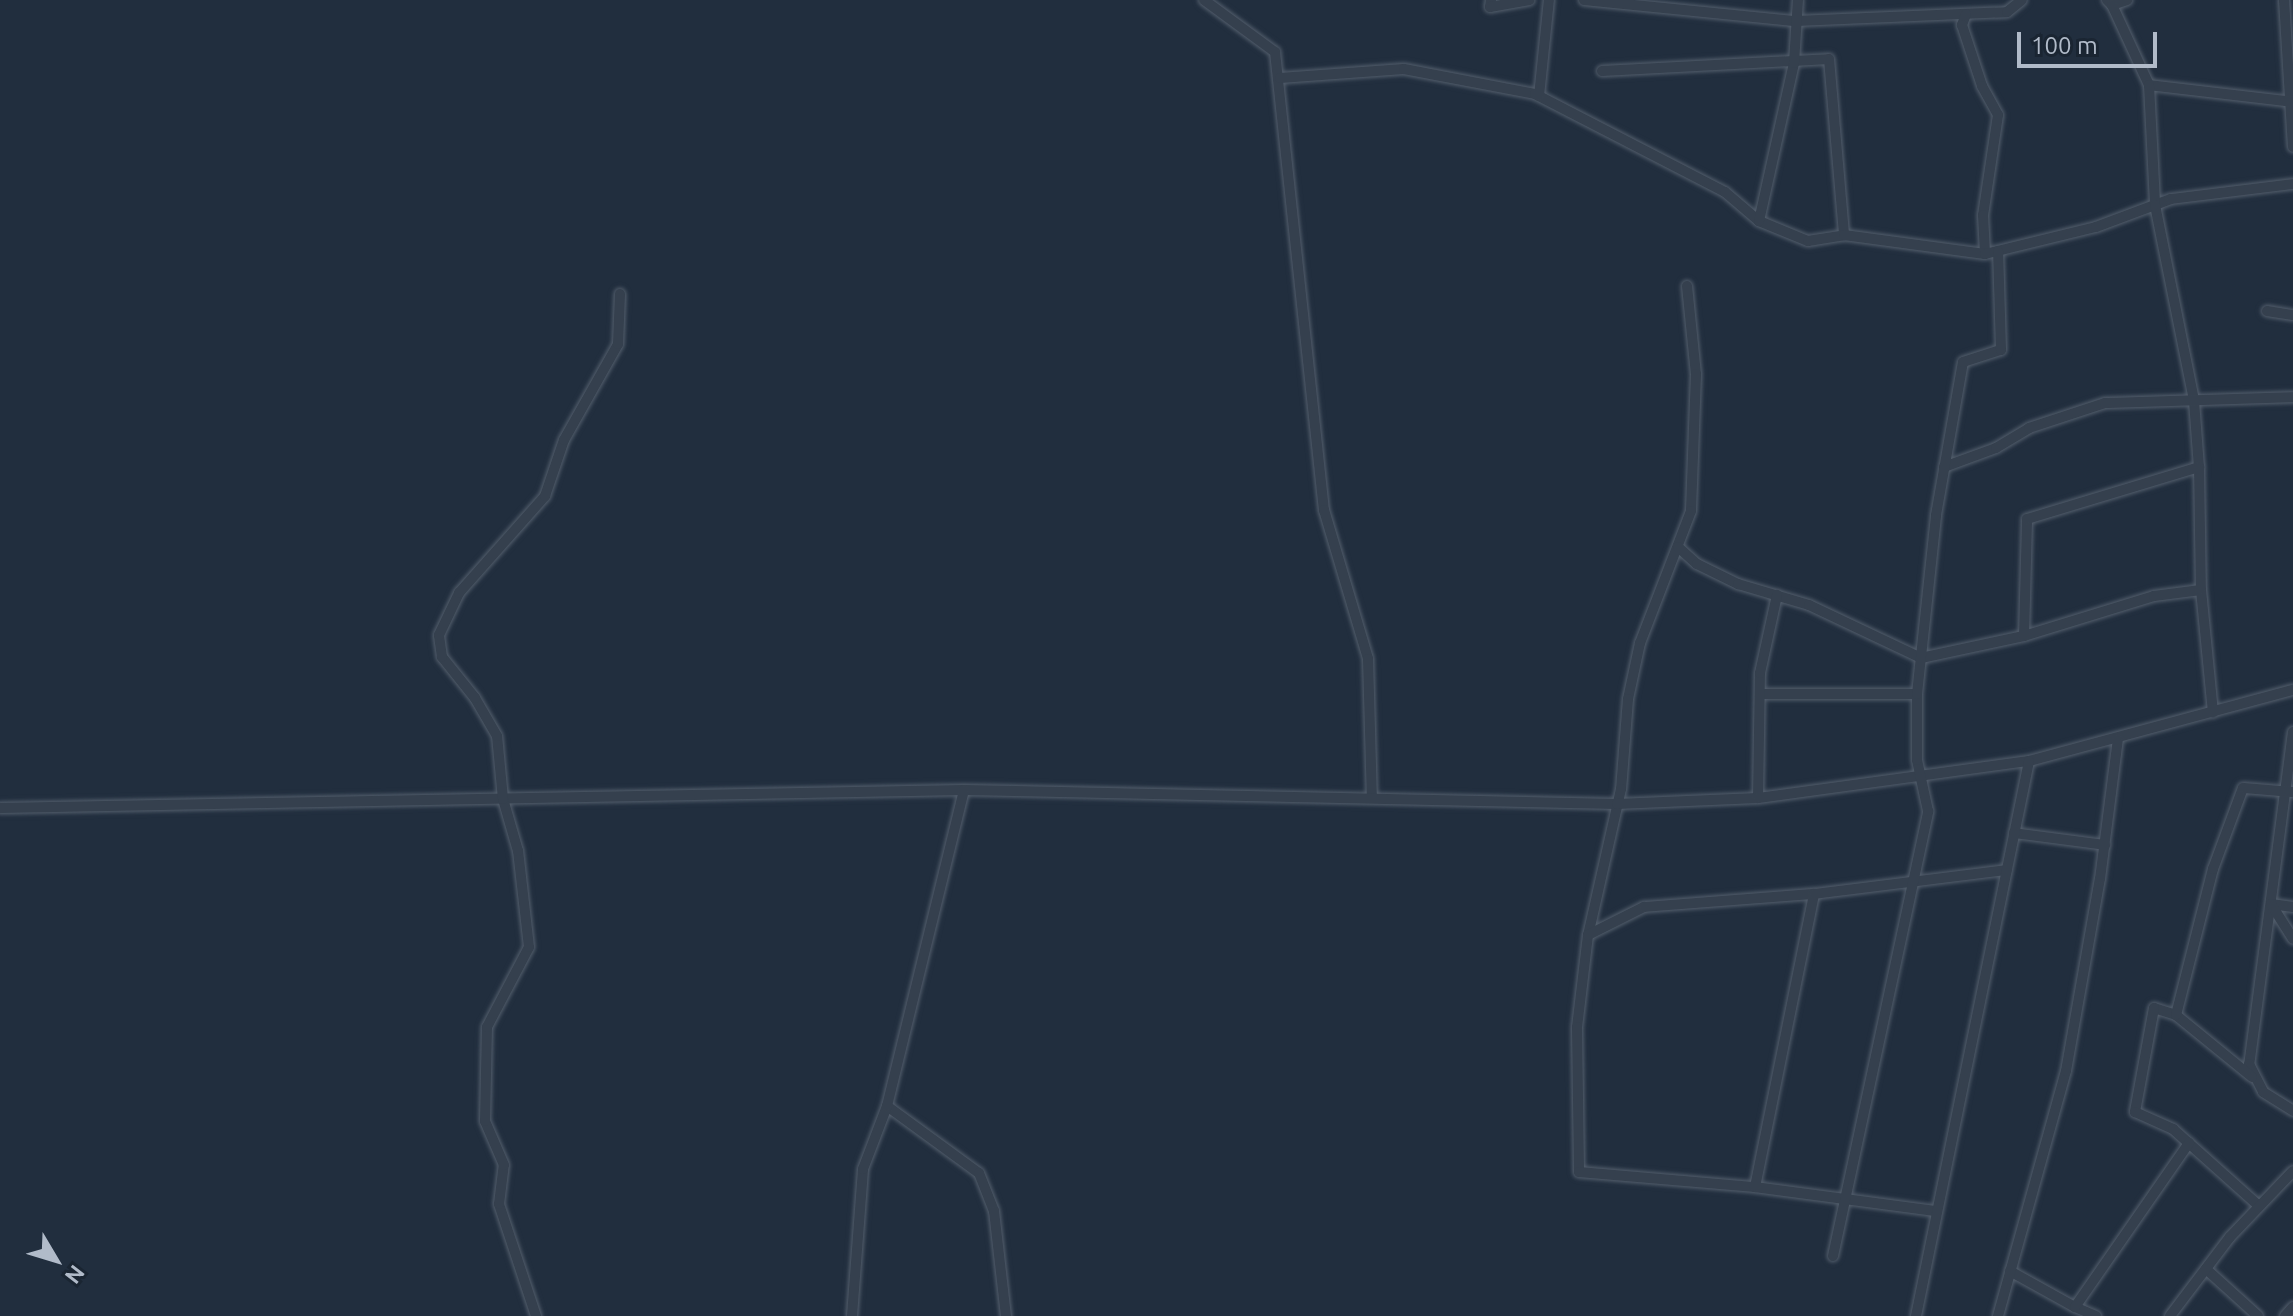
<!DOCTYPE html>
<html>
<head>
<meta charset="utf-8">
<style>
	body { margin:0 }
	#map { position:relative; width:2293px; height:1316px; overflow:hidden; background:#212e3e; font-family:Ubuntu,sans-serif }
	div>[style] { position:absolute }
	.roads { filter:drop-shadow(0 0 2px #535e6c) drop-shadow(0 0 2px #535e6c) }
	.street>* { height:10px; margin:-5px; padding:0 5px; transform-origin:5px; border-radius:5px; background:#35404e }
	span { translate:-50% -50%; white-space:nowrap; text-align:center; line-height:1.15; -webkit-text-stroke:6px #1a2532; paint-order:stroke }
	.north { position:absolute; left:16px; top:1220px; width:80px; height:80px; -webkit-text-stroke:6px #1a2532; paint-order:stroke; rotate:128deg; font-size:22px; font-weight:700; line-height:32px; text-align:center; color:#b1bbc9 }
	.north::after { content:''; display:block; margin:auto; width:28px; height:36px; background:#b1bbc9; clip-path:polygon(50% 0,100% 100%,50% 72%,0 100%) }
	.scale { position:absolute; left:2017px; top:32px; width:140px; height:36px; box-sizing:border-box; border:4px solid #b1bbc9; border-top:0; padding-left:10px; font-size:24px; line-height:28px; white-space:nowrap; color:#b1bbc9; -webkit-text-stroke:6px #1a2532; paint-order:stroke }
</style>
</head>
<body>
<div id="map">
	<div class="roads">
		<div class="street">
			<div style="left:1204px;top:0;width:88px;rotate:36.2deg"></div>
			<div style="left:1275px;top:52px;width:461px;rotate:83.9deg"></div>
			<div style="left:1324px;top:510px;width:155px;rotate:73.5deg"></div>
			<div style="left:1368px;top:659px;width:139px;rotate:88.4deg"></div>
			<div style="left:1491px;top:0;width:7px;rotate:98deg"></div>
			<div style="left:1490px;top:7px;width:40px;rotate:-10deg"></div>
			<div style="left:1584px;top:0;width:213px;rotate:5.7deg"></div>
			<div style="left:1796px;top:21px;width:211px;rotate:-2.4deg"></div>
			<div style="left:2007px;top:12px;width:19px;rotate:-39deg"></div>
			<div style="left:2107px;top:0;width:7px;rotate:45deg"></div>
			<div style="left:2112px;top:5px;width:16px;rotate:-18deg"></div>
			<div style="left:2284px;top:0;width:147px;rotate:86.5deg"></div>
			<div style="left:2112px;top:5px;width:88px;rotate:65.2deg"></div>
			<div style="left:2149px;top:85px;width:145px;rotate:6.7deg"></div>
			<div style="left:1966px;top:14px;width:12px;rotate:110deg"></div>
			<div style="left:1962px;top:25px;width:64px;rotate:71.8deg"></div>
			<div style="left:1982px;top:86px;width:33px;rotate:61deg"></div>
			<div style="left:1998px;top:115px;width:101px;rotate:98.5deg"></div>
			<div style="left:1983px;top:215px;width:39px;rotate:87deg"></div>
			<div style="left:1602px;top:71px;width:227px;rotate:-3deg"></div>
			<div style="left:1829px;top:59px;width:177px;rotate:85.1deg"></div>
			<div style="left:1280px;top:78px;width:124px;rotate:-4.2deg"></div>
			<div style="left:1404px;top:69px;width:133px;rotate:10.8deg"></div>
			<div style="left:1535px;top:94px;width:214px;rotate:27.3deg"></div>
			<div style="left:1725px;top:192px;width:45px;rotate:40.5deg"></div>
			<div style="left:1759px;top:221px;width:53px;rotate:22.2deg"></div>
			<div style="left:1808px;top:241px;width:36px;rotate:-9deg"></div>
			<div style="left:1844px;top:235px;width:142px;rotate:7.7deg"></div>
			<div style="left:1985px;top:254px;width:114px;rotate:-13.7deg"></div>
			<div style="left:2096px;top:227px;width:80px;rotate:-20.5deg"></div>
			<div style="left:2171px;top:199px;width:123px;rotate:-7deg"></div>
			<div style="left:2149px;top:85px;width:120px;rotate:87.1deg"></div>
			<div style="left:2155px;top:205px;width:200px;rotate:78.7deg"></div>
			<div style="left:2194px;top:401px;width:66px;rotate:85.7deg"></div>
			<div style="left:1539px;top:96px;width:97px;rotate:-84.1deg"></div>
			<div style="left:1759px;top:221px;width:162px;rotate:-77.5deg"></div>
			<div style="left:1794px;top:63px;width:63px;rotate:-86.4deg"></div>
			<div style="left:1687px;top:286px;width:88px;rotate:84.2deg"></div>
			<div style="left:1696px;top:374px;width:137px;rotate:92.1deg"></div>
			<div style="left:1691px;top:511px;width:142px;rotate:111.1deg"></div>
			<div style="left:1640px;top:643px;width:57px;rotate:102.1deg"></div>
			<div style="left:1628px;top:699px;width:90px;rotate:94.4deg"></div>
			<div style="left:1621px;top:789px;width:150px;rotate:102.7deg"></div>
			<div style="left:1588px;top:935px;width:93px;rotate:96.8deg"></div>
			<div style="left:1577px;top:1027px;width:145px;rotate:89.2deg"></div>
			<div style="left:1579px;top:1172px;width:177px;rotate:4.9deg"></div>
			<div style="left:2267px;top:311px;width:26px;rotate:9deg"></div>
			<div style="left:1944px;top:467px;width:55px;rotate:-20.1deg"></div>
			<div style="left:1996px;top:448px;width:39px;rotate:-31deg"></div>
			<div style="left:2029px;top:428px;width:80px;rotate:-18.2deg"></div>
			<div style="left:2105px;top:403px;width:188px;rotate:-1.8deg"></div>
			<div style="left:1678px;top:547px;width:25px;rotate:42deg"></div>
			<div style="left:1697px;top:564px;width:46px;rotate:26deg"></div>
			<div style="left:1738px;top:584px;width:74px;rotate:16.5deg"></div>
			<div style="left:1809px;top:605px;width:124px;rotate:25.3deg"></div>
			<div style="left:1921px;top:658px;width:105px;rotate:-12.1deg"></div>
			<div style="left:2024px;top:636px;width:136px;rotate:-17.1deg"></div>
			<div style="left:2154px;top:596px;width:47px;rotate:-7.3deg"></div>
			<div style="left:2201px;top:590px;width:123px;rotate:84.4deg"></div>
			<div style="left:2024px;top:636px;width:117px;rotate:-88.5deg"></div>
			<div style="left:2027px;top:519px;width:180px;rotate:-16.8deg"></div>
			<div style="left:2199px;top:467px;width:123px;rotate:89.1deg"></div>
			<div style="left:1760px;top:694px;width:157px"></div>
			<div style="left:2293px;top:732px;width:335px;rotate:97.5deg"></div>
			<div style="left:2249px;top:1064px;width:31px;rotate:63deg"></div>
			<div style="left:2263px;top:1092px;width:36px;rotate:32deg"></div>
			<div style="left:1758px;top:798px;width:125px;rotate:-89.1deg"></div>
			<div style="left:1760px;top:673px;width:80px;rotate:-77.7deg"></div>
			<div style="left:0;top:808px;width:964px;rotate:-1.07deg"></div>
			<div style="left:964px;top:790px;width:653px;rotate:1.23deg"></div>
			<div style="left:1617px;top:804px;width:141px;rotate:-2.4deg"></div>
			<div style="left:1758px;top:798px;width:274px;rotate:-7.8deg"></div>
			<div style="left:2029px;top:761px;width:273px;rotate:-15.1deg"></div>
			<div style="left:2014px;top:833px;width:92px;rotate:7.5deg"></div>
			<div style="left:2293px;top:907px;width:22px;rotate:-172deg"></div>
			<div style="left:2271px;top:904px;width:41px;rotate:57.8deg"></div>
			<div style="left:1588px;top:935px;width:63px;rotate:-26.6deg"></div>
			<div style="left:1644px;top:907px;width:170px;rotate:-4.4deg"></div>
			<div style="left:2176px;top:1015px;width:23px;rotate:-162deg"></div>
			<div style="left:2154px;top:1008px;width:106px;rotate:100.4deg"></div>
			<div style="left:2135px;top:1112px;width:42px;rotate:24.1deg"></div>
			<div style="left:2173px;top:1129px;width:115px;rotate:41.8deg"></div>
			<div style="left:2252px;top:1077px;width:98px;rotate:-140.8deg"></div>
			<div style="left:2176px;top:1015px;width:151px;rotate:-75.8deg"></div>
			<div style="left:2213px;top:869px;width:86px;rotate:-69.7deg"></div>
			<div style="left:2243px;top:788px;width:50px;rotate:4.6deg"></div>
			<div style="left:887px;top:1106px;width:114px;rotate:36.1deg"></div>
			<div style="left:979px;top:1173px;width:41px;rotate:68.5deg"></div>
			<div style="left:994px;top:1211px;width:106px;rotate:83.5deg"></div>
			<div style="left:1935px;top:1211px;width:182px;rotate:-172.4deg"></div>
			<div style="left:1755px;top:1187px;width:299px;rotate:-78.6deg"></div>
			<div style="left:1814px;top:894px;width:194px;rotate:-7.1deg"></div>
			<div style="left:1833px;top:1256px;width:455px;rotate:-77.9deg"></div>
			<div style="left:1928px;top:811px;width:52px;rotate:-102.2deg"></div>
			<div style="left:1917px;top:760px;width:66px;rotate:-90deg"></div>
			<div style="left:1917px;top:694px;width:180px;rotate:-83.9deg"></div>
			<div style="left:1936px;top:515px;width:155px;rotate:-80deg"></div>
			<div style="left:1963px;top:362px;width:40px;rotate:-18deg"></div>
			<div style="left:2001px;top:350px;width:99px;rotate:-91.7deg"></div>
			<div style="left:2206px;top:1269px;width:70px;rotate:42.1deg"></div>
			<div style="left:2010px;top:1271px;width:74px;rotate:29deg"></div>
			<div style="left:536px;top:1316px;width:118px;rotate:-108.3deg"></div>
			<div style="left:499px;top:1204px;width:39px;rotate:-83deg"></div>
			<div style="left:504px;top:1165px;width:48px;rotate:-113.4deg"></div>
			<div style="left:485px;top:1121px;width:94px;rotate:-88.8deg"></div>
			<div style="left:487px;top:1027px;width:90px;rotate:-62.3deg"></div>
			<div style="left:529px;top:947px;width:97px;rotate:-96.5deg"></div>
			<div style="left:518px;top:851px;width:54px;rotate:-106.1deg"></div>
			<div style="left:503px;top:799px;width:63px;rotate:-95.4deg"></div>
			<div style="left:497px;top:736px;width:44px;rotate:-120.1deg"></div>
			<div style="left:475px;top:698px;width:53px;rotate:-128.8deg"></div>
			<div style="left:442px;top:657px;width:22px;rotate:-98deg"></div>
			<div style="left:439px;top:635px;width:47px;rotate:-64.5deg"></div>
			<div style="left:459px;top:593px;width:130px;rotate:-48.4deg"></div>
			<div style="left:545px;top:496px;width:59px;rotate:-71.3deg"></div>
			<div style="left:564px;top:440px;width:110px;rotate:-60.6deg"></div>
			<div style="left:618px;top:344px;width:50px;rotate:-87.7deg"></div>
			<div style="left:852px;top:1316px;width:147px;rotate:-85.7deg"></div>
			<div style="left:863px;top:1169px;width:67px;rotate:-69.1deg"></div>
			<div style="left:887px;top:1106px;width:325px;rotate:-76.3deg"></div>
			<div style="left:1916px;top:1316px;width:566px;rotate:-78.49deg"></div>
			<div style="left:1998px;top:1316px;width:254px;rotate:-74.5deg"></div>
			<div style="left:2066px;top:1071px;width:195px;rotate:-80deg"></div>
			<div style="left:2100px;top:879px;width:141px;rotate:-82.7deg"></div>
			<div style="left:2096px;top:1316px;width:23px;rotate:-157deg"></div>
			<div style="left:2075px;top:1307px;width:200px;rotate:-55.2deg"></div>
			<div style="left:2170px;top:1316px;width:99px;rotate:-52.8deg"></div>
			<div style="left:2230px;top:1237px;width:91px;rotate:-46.3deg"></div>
			<div style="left:2285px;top:1316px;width:12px;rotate:-48deg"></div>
		</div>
	</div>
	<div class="north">N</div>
	<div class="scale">100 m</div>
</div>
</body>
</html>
